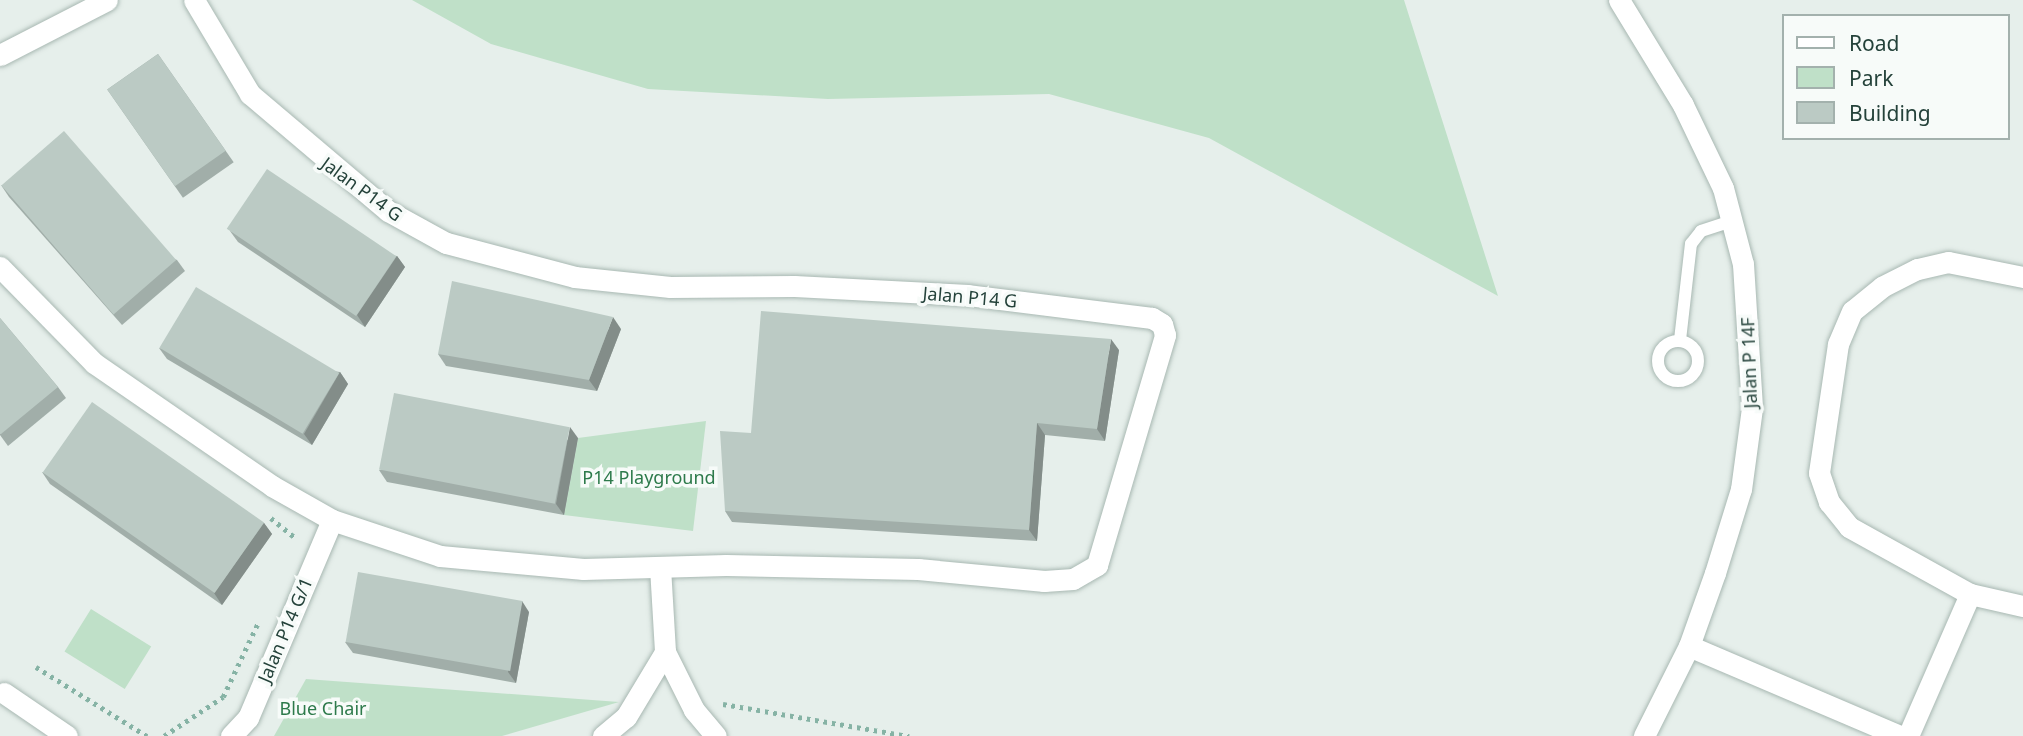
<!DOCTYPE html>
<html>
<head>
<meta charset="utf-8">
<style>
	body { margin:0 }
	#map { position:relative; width:2023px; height:736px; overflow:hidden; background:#e6efeb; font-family:"Noto Sans",sans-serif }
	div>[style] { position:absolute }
	.green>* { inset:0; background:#bfe0c8; transform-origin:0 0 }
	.path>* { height:4.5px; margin-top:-2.25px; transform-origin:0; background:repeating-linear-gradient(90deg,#86b3a5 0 3.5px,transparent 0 8.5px) }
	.roads { filter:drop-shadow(0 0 2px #a8b8b2) drop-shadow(0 0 2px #a8b8b2) }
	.service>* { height:12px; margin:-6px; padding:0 6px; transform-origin:6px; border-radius:6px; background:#fff }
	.service>.ring { margin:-6px; padding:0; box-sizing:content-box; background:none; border:12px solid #fff; border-radius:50% }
	.minor>* { height:21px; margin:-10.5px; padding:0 10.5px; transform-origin:10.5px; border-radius:10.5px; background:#fff }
	.wall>* { inset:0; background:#a1aea9; transform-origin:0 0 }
	.shaded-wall>* { inset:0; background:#838d89 }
	.building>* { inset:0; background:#bbcac4; transform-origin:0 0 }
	span { translate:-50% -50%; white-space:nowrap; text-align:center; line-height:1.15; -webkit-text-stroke:7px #f7fbf9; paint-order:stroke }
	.street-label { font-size:18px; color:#24423a }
	.park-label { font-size:18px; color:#2d7a4b }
	.legend { position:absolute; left:1782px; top:14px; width:228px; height:126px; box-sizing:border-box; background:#f7fbf9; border:2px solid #a3b1ad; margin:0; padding:9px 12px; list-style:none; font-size:21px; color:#24423a }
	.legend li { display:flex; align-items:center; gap:14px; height:35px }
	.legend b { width:35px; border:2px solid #a3b1ad }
</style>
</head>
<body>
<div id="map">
	<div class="green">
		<div style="clip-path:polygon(412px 0,1404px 0,1498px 296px,1209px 138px,1049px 94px,828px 99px,648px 89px,491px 44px)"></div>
		<div style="clip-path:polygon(706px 421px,693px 531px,564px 515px,578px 438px)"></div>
		<div style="left:91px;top:609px;width:71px;height:50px;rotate:32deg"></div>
		<div style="clip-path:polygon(306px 679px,619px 702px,502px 736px,274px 736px)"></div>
	</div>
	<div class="path">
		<div style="left:271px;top:518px;width:33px;rotate:39deg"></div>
		<div style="left:36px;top:667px;width:131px;rotate:31.9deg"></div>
		<div style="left:723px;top:704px;width:189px;rotate:9.8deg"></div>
		<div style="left:164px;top:736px;width:71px;rotate:-33.5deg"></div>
		<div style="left:223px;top:697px;width:82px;rotate:-64.7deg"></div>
	</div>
	<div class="roads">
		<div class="service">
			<div style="left:1680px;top:340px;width:97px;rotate:-83.5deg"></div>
			<div style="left:1691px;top:244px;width:16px;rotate:-52deg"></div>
			<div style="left:1701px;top:231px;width:33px;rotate:-18deg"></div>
			<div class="ring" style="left:1658px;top:341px;width:28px;height:28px"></div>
		</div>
		<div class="minor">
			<div style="left:1619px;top:0;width:123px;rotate:58.6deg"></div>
			<div style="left:1683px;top:105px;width:92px;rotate:64.3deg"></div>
			<div style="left:1723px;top:188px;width:79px;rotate:75.3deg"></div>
			<div style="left:1743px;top:264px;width:144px;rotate:86.4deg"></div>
			<div style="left:1752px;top:408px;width:82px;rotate:97.7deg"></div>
			<div style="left:1741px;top:489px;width:88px;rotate:107.2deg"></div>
			<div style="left:1715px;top:573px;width:77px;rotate:109.6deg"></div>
			<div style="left:1689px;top:646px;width:101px;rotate:116.6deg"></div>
			<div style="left:0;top:55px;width:120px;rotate:-27.2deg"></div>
			<div style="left:0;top:267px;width:134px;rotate:45.6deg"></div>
			<div style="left:94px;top:363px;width:216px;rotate:34.6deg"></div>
			<div style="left:272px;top:486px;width:69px;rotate:29.5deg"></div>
			<div style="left:332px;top:520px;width:114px;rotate:18.4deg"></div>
			<div style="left:440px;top:556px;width:144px;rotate:5.2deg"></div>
			<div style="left:583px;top:569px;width:143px;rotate:-1.6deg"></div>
			<div style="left:726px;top:565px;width:192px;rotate:1.2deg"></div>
			<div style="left:918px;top:569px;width:127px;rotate:5.4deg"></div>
			<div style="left:1044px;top:581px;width:29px;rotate:-4deg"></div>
			<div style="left:1073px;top:579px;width:28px;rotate:-30deg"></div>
			<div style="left:1097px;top:565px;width:240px;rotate:-73.5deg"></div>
			<div style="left:1165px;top:335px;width:11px;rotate:-105deg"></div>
			<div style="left:1162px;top:324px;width:12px;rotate:-149deg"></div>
			<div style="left:1152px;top:318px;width:185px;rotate:-172.9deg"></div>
			<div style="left:968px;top:295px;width:174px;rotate:-177deg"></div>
			<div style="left:794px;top:286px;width:124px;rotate:179.5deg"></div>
			<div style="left:670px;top:287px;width:96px;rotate:-174deg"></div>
			<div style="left:575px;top:277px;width:133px;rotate:-165.2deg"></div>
			<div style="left:446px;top:243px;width:66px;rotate:-151.1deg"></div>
			<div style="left:388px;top:211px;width:181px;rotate:-139.7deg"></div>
			<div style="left:250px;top:94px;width:109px;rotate:-120.8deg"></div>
			<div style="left:2023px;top:277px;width:76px;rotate:-168.7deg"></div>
			<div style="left:1948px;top:262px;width:32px;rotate:167deg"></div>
			<div style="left:1917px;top:269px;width:39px;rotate:153deg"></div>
			<div style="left:1882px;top:287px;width:38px;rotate:141deg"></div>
			<div style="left:1852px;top:311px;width:36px;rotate:113deg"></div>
			<div style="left:1838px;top:344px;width:130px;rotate:98.4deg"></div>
			<div style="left:1819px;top:473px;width:31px;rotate:71deg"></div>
			<div style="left:1829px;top:502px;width:32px;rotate:51deg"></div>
			<div style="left:1849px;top:527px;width:138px;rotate:29deg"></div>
			<div style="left:1970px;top:594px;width:54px;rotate:12.8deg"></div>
			<div style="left:660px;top:567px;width:85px;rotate:86.6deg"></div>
			<div style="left:665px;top:652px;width:65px;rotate:63.4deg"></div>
			<div style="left:694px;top:710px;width:34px;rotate:50deg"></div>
			<div style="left:1689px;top:646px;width:229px;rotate:23.1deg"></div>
			<div style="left:4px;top:693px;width:76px;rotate:34.3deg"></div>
			<div style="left:231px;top:736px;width:25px;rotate:-47deg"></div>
			<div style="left:248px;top:718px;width:215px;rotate:-67deg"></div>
			<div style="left:603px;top:736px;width:30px;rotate:-40deg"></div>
			<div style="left:626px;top:717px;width:76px;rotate:-59deg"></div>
			<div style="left:1908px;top:736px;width:155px;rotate:-66.4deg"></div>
		</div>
	</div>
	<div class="wall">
		<div style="left:158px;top:54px;width:132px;height:62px;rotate:55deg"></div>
		<div style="clip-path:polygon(1px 185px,177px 260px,185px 271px,122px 325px,9px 197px)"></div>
		<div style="clip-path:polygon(230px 231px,397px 256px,405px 267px,365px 327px,238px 242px)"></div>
		<div style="clip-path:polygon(0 318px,58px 387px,66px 398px,8px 446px,0 435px)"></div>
		<div style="clip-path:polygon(621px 329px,597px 391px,446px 366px,438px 354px)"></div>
		<div style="clip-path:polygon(159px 348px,340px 372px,348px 384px,312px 445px,167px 359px)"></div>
		<div style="clip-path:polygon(1119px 350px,1105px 441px,1045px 435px,1037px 541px,732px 522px,725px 511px)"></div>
		<div style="clip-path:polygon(578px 438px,564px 515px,387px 482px,379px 470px)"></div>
		<div style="clip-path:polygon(42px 472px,264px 523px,272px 534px,222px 605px,50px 484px)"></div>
		<div style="clip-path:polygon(529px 612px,516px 683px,353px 653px,345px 642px)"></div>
	</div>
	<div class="shaded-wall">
		<div style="clip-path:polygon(397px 256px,405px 267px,365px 327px,357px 315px)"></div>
		<div style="clip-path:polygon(613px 317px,621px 329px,597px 391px,589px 380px)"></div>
		<div style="clip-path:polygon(1111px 339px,1119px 350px,1105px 441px,1097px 429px)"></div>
		<div style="clip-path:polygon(340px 372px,348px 384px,312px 445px,304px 434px)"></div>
		<div style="clip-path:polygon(1037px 423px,1045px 435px,1037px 541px,1029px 530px)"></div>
		<div style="clip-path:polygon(570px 427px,578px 438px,564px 515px,556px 504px)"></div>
		<div style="clip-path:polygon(264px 523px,272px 534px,222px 605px,214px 593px)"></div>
		<div style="clip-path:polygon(522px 601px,529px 612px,516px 683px,508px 672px)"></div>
	</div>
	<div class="building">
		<div style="left:158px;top:54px;width:118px;height:62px;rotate:55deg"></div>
		<div style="left:64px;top:131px;width:171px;height:83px;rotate:49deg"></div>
		<div style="left:267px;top:169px;width:156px;height:72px;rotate:34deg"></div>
		<div style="clip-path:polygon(452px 281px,613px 317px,589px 380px,438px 354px)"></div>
		<div style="left:196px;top:287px;width:167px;height:71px;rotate:31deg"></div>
		<div style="clip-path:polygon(761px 311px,1111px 339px,1097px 429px,1037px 423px,1029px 530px,725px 511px,720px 431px,751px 433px)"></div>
		<div style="clip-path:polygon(0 318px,58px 387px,1px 434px,0 434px)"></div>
		<div style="left:394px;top:393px;width:179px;height:78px;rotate:11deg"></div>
		<div style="left:92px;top:402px;width:210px;height:86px;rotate:35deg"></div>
		<div style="left:358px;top:572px;width:167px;height:71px;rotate:10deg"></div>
	</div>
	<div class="street-label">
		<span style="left:362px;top:189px;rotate:36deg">Jalan P14 G</span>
		<span style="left:970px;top:297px;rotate:5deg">Jalan P14 G</span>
		<span style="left:1749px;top:363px;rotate:-92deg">Jalan P 14F</span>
		<span style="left:285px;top:630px;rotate:-67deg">Jalan P14 G/1</span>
	</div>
	<div class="park-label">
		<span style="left:649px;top:477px">P14 Playground</span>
		<span style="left:323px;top:708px">Blue Chair</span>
	</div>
	<ul class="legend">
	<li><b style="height:9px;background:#fff"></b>Road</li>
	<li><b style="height:19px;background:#bfe0c8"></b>Park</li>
	<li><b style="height:19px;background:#bbcac4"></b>Building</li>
	</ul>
</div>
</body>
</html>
